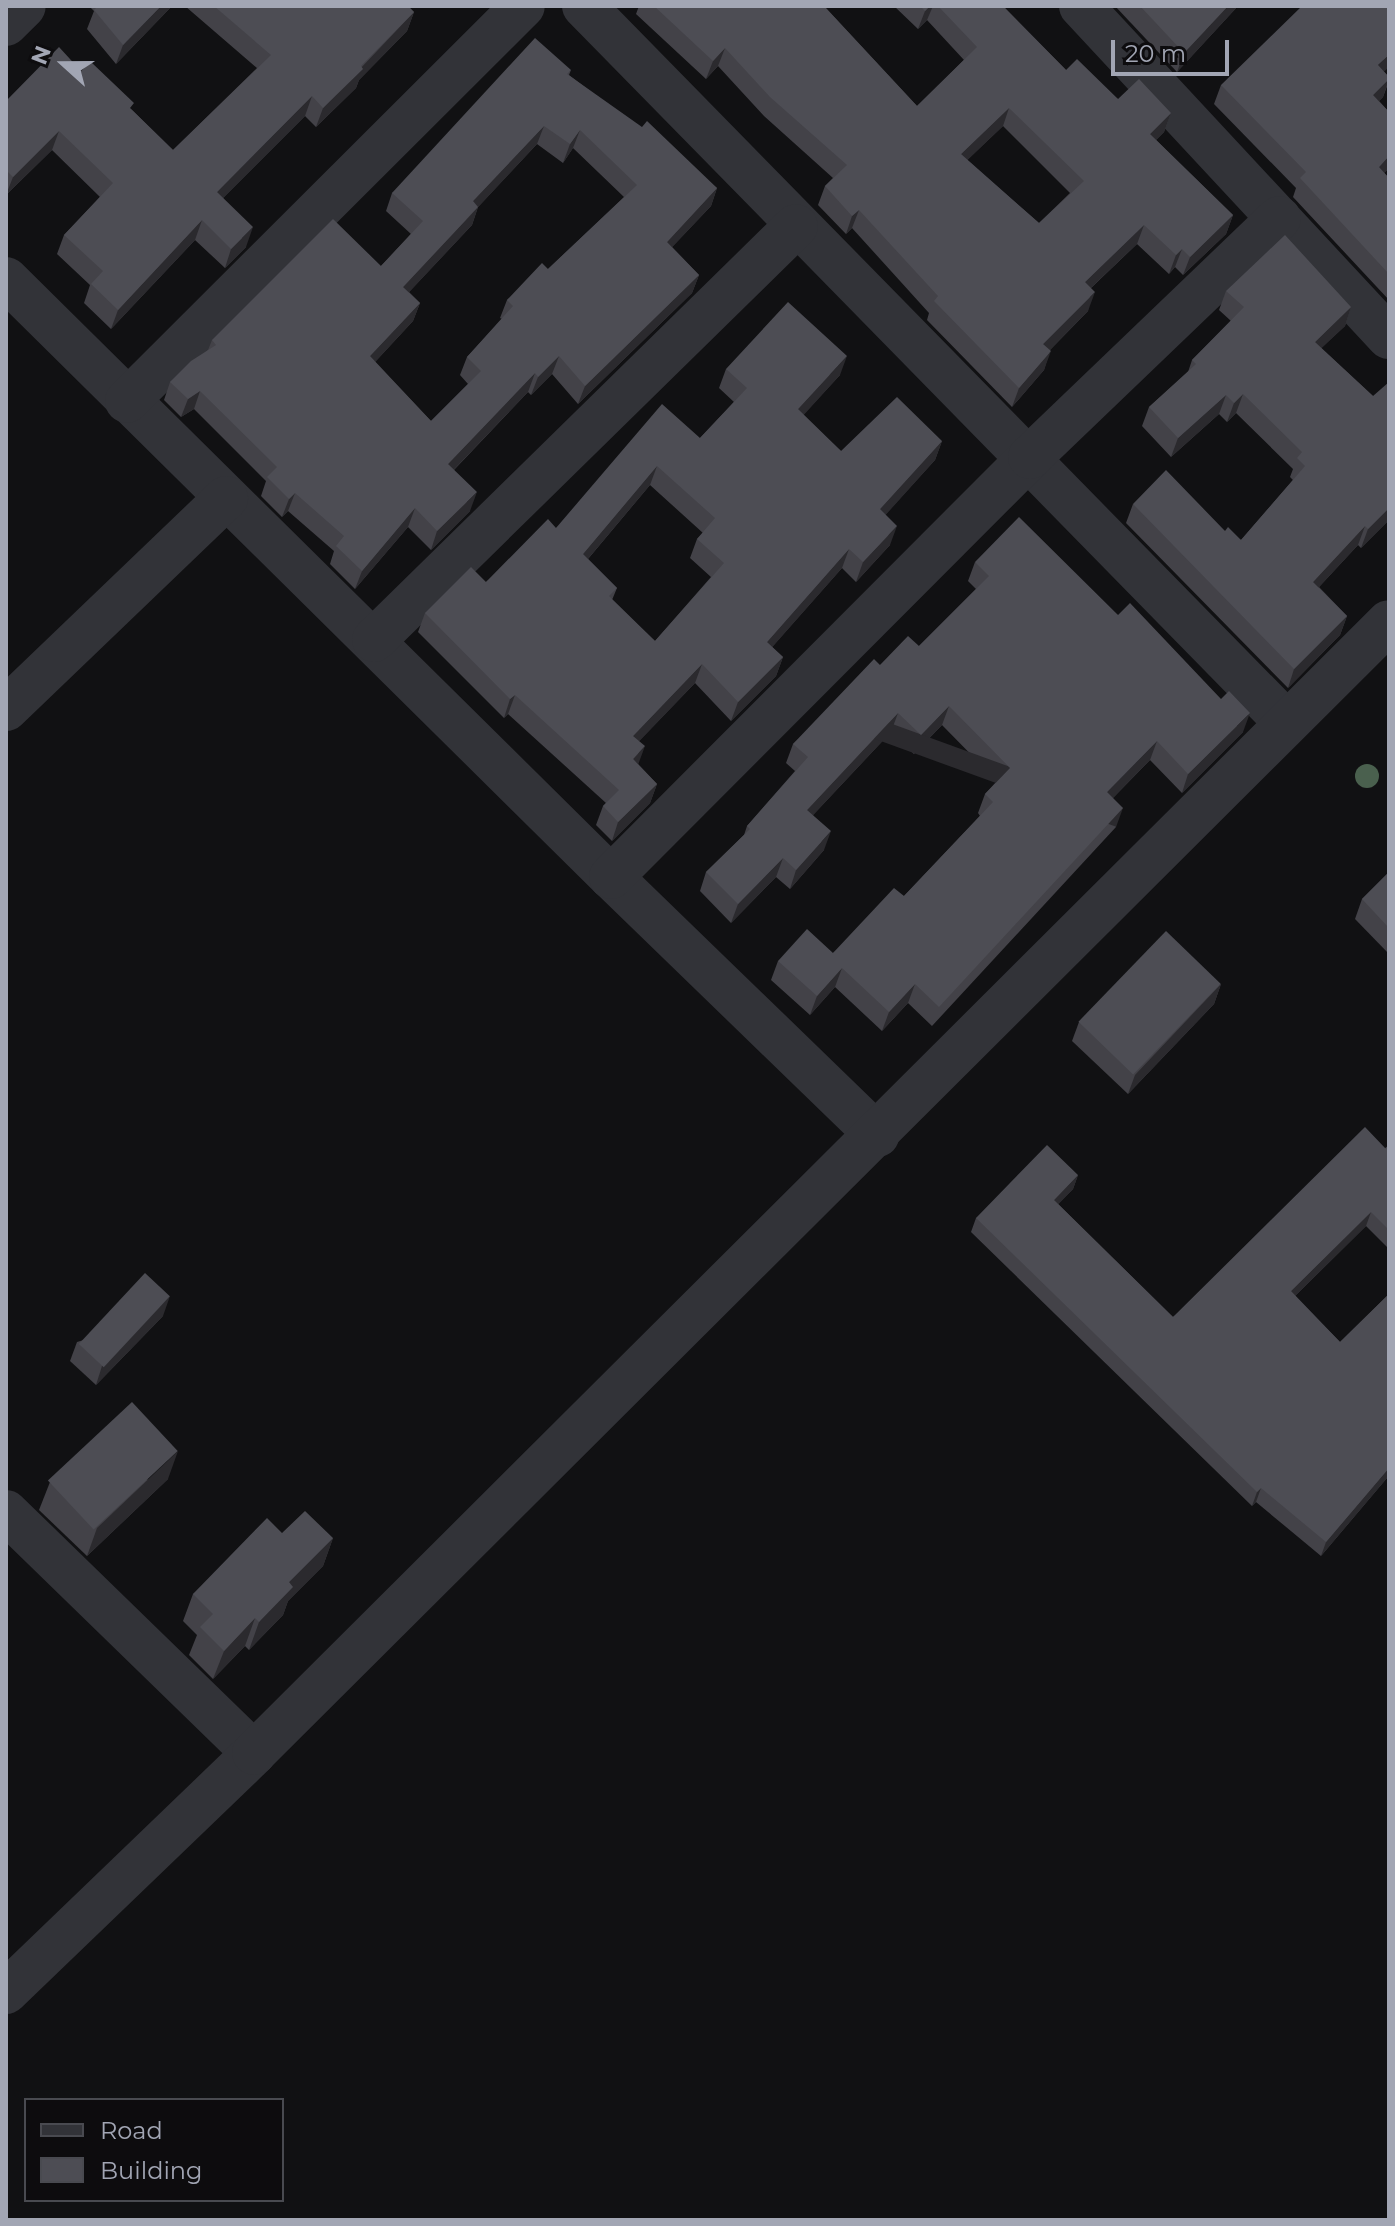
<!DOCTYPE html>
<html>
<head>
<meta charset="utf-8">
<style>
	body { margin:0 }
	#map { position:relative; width:1395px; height:2226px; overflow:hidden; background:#111113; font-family:Montserrat,sans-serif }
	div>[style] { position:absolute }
	.minor>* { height:44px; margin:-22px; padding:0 22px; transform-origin:22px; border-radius:22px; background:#323338 }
	.trees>* { width:24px; height:24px; margin:-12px; border-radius:50%; background:#4a604e }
	.wall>* { inset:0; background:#434248 }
	.shaded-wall>* { inset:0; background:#2b2a2e; transform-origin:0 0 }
	.building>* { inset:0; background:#4d4d54; transform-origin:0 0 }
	span { translate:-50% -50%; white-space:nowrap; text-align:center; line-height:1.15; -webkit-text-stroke:7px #0d0c0e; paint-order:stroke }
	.frame { position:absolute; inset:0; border:8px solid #a2a6b4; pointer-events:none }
	.legend { position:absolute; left:24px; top:2098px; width:260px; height:104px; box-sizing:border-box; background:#0d0c0e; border:2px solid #494a50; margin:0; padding:10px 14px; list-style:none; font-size:24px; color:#a2a6b4 }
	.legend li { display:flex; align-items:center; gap:16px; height:40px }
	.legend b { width:40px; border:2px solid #494a50 }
	.north { position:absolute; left:24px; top:24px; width:80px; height:80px; -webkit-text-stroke:6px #0d0c0e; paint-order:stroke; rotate:291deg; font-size:22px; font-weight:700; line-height:32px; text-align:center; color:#a2a6b4 }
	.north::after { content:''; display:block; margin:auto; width:28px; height:36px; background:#a2a6b4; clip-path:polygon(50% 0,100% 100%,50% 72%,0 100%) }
	.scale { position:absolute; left:1111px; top:40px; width:118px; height:36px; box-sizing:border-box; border:4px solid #a2a6b4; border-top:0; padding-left:10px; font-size:24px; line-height:28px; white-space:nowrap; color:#a2a6b4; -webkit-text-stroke:6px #0d0c0e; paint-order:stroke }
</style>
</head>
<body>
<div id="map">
	<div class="minor">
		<div style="left:584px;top:6px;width:1003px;rotate:45.57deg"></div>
		<div style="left:1081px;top:6px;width:452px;rotate:47.1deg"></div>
		<div style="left:6px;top:24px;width:25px;rotate:-45deg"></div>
		<div style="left:6px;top:279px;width:851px;rotate:44.67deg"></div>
		<div style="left:611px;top:877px;width:371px;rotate:44.1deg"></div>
		<div style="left:127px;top:401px;width:559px;rotate:-44.93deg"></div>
		<div style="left:374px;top:640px;width:591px;rotate:-44.45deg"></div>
		<div style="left:6px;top:709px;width:305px;rotate:-43.8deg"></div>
		<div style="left:611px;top:877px;width:593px;rotate:-45.07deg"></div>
		<div style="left:1030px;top:457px;width:345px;rotate:-43.8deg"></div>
		<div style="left:6px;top:1512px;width:346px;rotate:44.2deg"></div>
		<div style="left:6px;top:1992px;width:344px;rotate:-43.9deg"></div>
		<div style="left:254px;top:1753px;width:1602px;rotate:-44.9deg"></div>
	</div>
	<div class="trees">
		<div style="left:1367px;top:776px"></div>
	</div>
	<div class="wall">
		<div style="clip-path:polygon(89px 6px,172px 6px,116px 64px,87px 29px,94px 11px)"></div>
		<div style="clip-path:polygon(185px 6px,408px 6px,414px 12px,407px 31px,359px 80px,356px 88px,316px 127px,305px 116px,223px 198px,246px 247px,225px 268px,195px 240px,111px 329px,84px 303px,90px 285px,57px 254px,64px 235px,100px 197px,52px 150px,6px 195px,6px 101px,81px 71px,132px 110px,173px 150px,257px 68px)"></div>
		<div style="clip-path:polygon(evenodd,639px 6px,824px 6px,917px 106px,964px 60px,927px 20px,918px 29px,894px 6px,1003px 6px,1066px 70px,1118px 99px,1171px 113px,1164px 132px,1156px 140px,1233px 215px,1226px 234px,1183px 275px,1175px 267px,1169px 274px,1137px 244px,1091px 288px,1088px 311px,1050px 350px,1044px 370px,1012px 407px,927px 320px,929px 313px,852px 228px,846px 234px,818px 205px,825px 186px,833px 178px,764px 116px,718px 66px,706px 79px,636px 14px,639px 6px,1003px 126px,1070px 193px,1039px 223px,967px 160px,1003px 126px)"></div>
		<div style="clip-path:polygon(1115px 6px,1238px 6px,1177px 72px)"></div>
		<div style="clip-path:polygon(evenodd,571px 70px,569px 75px,717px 188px,711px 206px,672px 247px,699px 275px,692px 293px,578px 404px,552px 374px,531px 395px,528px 392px,454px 470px,470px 511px,431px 550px,408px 527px,355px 589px,330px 564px,334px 551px,288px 511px,282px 517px,261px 496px,266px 481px,194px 409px,181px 417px,164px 400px,170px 382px,208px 350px,212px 340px,381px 266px,411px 234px,386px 211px,392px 193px,571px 70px,537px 144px,563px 163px,573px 148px,624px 197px,548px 269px,507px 300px,500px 318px,502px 319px,467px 357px,460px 375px,468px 384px,431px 421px,375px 362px,413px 321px,420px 303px,409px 292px,472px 225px,478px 207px,537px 144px)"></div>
		<div style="clip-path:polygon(1384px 72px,1389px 77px,1389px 81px,1383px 97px,1379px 101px,1389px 112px,1389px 168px,1384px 173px,1389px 178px,1389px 300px,1293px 197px,1296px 188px,1214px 104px,1221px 85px)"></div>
		<div style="clip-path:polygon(1226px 291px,1351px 307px,1345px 326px,1321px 348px,1373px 396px,1389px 520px,1361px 548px,1358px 545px,1319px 587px,1347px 616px,1340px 635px,1288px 688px,1126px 523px,1133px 504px,1225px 531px,1241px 540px,1293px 480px,1290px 477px,1293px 469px,1236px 413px,1227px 422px,1219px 414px,1171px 457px,1142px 426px,1149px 407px,1188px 372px,1192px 360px,1231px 321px,1219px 310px)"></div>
		<div style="clip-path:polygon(evenodd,726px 369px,840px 375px,803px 415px,841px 451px,942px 441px,935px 460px,885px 515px,890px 545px,856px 582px,842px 568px,772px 647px,783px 657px,776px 676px,731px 721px,695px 683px,639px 741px,638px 764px,657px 784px,650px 803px,612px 841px,596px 825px,603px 806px,606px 803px,508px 714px,504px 718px,418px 632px,425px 613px,486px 582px,556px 528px,700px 438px,734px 402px,719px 388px,726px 369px,650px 485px,703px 533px,697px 539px,690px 558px,711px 577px,655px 641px,612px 600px,617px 588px,588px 559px,650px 485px)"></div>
		<div style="clip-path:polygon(975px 562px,1118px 615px,1243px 732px,1182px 793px,1150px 760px,1113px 798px,1116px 827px,932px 1026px,908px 1003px,882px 1031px,835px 987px,810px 1015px,771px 980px,778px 961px,833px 953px,904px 896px,980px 816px,978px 813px,985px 794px,997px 781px,942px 725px,914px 754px,891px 732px,813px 815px,824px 850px,790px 889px,776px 877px,731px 923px,700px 891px,706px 872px,744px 835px,747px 826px,795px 771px,786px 763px,793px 744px,880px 665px,919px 646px,976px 589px,968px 581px)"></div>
		<div style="clip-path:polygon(1389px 872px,1389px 954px,1355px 919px,1362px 899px)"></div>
		<div style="clip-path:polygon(1221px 984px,1214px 1004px,1128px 1094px,1072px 1041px,1079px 1022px)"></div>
		<div style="clip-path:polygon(1389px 1145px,1389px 1249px,1366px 1226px,1295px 1296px,1340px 1342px,1389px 1294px,1389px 1481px,1387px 1478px,1321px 1556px,1256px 1502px,1252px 1506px,971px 1232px,976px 1218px,1078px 1175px,1073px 1189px,1058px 1204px,1173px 1317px)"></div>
		<div style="clip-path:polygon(163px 1316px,96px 1385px,70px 1361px,77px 1342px)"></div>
		<div style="clip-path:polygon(168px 1479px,87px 1556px,39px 1510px,50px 1482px)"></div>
		<div style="clip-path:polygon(282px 1533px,333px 1538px,323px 1566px,288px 1601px,283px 1615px,249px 1650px,245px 1646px,213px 1679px,189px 1655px,197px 1635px,183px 1621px,193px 1594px)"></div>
	</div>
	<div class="shaded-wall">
		<div style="clip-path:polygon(161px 6px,172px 6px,116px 64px,123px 45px)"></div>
		<div style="clip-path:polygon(930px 6px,933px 6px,927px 20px,918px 29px,925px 11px)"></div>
		<div style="clip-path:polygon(1228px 6px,1238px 6px,1177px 72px,1184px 53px)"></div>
		<div style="clip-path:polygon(414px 12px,407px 31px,359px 80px,356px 88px,316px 127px,323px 108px)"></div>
		<div style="clip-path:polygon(725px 48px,718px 66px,706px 79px,713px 61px)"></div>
		<div style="clip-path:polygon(1389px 55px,1389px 67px,1371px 84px,1378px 65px)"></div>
		<div style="clip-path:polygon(1389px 79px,1383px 97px,1366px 114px,1373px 95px)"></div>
		<div style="clip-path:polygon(312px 96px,305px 116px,210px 211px,217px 192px)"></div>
		<div style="clip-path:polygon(1009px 108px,1003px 126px,954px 173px,961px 154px)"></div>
		<div style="clip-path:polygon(1171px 113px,1164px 132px,1143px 153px,1150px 134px)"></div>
		<div style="clip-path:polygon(544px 126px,537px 144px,466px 220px,473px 201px)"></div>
		<div style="clip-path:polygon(580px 130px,573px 148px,563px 163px,570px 144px)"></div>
		<div style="clip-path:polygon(59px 131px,52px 150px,6px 195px,13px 177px)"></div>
		<div style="clip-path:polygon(1389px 156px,1389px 168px,1372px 186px,1379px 167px)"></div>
		<div style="clip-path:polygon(717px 188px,711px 206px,660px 260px,667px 242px)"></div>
		<div style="clip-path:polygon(478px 207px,472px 225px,397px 305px,403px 287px)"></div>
		<div style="clip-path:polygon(859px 210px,852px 228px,846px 234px,852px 216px)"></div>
		<div style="clip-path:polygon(1233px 215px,1226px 234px,1183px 275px,1190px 257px)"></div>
		<div style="clip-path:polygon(202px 220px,195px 240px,111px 329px,118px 310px)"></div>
		<div style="clip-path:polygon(1144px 225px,1137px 244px,1078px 300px,1085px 282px)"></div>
		<div style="clip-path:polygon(253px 227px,246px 247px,225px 268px,231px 249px)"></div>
		<div style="clip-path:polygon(1182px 249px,1175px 267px,1169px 274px,1176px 255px)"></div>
		<div style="clip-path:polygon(699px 275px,692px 293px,578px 404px,585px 386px)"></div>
		<div style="clip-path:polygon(1095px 292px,1088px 311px,1037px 363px,1043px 344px)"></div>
		<div style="clip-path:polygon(420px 303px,413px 321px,363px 375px,370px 356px)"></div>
		<div style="clip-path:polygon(1351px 307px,1345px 326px,1308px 361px,1315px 342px)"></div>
		<div style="clip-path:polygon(1051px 351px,1044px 370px,1012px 407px,1019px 388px)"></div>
		<div style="clip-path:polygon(559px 356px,552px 374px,531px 395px,538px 377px)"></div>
		<div style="clip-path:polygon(847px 356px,840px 375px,791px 429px,798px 409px)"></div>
		<div style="clip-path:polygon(535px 373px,528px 392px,442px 482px,448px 464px)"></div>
		<div style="clip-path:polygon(200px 391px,194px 409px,181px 417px,188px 399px)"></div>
		<div style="clip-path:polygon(1243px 394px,1236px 413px,1227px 422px,1234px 403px)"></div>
		<div style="clip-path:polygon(1226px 395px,1219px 414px,1171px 457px,1178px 438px)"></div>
		<div style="clip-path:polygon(942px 441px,935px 460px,873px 529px,880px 509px)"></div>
		<div style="clip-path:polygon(657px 466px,650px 485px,576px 573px,583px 554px)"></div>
		<div style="clip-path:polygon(477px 492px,470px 511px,431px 550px,437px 531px)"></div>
		<div style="clip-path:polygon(295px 493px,288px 511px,282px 517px,289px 499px)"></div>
		<div style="clip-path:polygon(415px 508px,408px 527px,355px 589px,362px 571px)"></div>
		<div style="clip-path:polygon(1389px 508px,1389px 520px,1361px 548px,1368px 529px)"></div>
		<div style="clip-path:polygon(897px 526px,890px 545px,856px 582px,863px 562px)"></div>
		<div style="clip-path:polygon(1365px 526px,1358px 545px,1306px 601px,1313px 582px)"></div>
		<div style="clip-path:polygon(849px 549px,842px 568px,760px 661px,767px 642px)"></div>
		<div style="clip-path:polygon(1347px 616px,1340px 635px,1288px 688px,1294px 669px)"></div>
		<div style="clip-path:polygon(783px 657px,776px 676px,731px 721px,738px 702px)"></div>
		<div style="clip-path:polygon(702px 664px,695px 683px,626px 755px,633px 736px)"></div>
		<div style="clip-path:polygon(515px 695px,508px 714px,504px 718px,510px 699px)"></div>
		<div style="clip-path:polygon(949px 706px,942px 725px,914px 754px,921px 735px)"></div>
		<div style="clip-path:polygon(898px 713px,891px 732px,800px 829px,807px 810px)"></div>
		<div style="clip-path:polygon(1250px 713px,1243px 732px,1182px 793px,1188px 774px)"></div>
		<div style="clip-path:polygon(1157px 741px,1150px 760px,1100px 811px,1107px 792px)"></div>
		<div style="clip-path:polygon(645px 746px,638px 765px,633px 759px)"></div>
		<div style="clip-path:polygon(657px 784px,650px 803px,612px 841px,618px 822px)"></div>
		<div style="left:1123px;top:808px;width:20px;height:271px;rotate:110deg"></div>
		<div style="clip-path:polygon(831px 831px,824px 850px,790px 889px,796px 870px)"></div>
		<div style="clip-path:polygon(783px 858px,776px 877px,731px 923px,738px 904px)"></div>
		<div style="clip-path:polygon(842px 968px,835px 987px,810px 1015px,817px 996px)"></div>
		<div style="clip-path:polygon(915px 984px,908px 1003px,882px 1031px,889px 1012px)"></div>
		<div style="clip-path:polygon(1221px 984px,1214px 1004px,1128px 1094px,1135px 1075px)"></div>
		<div style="clip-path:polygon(1078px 1175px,1073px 1189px,1049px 1214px,1054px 1200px)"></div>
		<div style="clip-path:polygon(1371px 1212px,1366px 1226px,1286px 1305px,1291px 1291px)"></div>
		<div style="clip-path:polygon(170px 1296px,163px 1316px,96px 1385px,102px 1366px)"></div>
		<div style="clip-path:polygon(178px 1451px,168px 1479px,87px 1556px,97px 1528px)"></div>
		<div style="clip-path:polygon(1389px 1468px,1387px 1478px,1321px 1556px,1326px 1542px)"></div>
		<div style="clip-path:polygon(1261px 1488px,1256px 1502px,1252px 1506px,1257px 1492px)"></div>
		<div style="clip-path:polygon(333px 1538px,323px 1566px,288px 1601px,283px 1615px,249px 1650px,259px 1622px,289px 1582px)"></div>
		<div style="clip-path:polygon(255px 1618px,245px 1646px,213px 1679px,224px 1651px)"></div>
	</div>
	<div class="building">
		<div style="clip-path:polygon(98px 6px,161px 6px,123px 45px,94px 10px)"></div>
		<div style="clip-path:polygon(214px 6px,408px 6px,414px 12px,361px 66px,363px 69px,323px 108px,312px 96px,217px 192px,253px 227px,231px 249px,202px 220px,118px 310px,91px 284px,103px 271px,64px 235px,113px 183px,59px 131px,13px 177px,6px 170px,6px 101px,59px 47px,81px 71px,91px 62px,134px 103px,130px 108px,173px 150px,271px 55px)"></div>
		<div style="clip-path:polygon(evenodd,654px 6px,824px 6px,917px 106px,977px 47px,938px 6px,1003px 6px,1066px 70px,1077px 59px,1118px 99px,1139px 79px,1171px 113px,1150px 134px,1233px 215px,1190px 257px,1182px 249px,1176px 255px,1144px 225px,1085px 282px,1095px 292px,1043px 344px,1051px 351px,1019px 388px,934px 301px,938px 296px,859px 210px,852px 216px,825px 186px,847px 165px,770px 97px,725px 48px,713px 61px,654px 6px,1009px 108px,1084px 181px,1039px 223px,961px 154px,1009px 108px)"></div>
		<div style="clip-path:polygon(920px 6px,930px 6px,925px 11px)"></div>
		<div style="clip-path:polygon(1140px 6px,1228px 6px,1184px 53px)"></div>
		<div style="clip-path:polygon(1302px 6px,1389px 6px,1389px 55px,1378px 65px,1389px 77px,1389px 79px,1373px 95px,1389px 112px,1389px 156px,1379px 167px,1389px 178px,1389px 274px,1300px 178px,1306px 172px,1221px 85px)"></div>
		<div style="clip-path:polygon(evenodd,535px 38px,571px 70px,567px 74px,642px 127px,647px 121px,717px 188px,667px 242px,699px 275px,585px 386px,559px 356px,538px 377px,535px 373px,448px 464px,477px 492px,437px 531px,415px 508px,362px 571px,336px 546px,344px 536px,295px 493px,289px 499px,267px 477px,277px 467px,200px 391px,188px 399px,170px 382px,191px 361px,216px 345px,212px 340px,333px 219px,381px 266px,423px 221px,392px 193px,535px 38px,544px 126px,570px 144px,580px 130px,637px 185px,548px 269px,542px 263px,507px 300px,513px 306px,467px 357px,481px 371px,431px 421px,370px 356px,420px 303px,403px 287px,478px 207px,473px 201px,544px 126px)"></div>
		<div style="clip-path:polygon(1285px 235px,1351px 307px,1315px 342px,1373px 396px,1389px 382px,1389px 508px,1368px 529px,1365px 526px,1313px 582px,1347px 616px,1294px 669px,1133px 504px,1166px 470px,1225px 531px,1228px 527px,1241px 540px,1305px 466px,1297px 458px,1302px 452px,1243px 394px,1234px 403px,1226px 395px,1178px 438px,1149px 407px,1196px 364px,1192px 360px,1244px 307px,1226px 291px)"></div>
		<div style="clip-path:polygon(evenodd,788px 302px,847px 356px,798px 409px,841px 451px,897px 397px,942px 441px,880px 509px,897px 526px,863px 562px,849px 549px,767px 642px,783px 657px,738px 702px,702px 664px,633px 736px,645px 746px,633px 759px,657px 784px,618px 822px,603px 806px,619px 790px,515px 695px,510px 699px,425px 613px,471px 567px,486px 582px,548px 519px,556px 528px,662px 404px,700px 438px,747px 388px,726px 369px,788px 302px,657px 466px,715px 518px,697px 539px,724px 563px,655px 641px,609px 596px,617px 588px,583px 554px,657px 466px)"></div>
		<div style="clip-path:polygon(1019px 517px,1118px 615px,1130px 603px,1221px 699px,1229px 691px,1250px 713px,1188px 774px,1157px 741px,1107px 792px,1123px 808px,939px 1007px,915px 984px,889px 1012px,842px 968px,817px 996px,778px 961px,807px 929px,833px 953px,894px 888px,904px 896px,993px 802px,985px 794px,1010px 768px,949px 706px,921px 735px,898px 713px,807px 810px,831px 831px,796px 870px,783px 858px,738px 904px,706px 872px,750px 829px,747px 826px,808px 757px,793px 744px,874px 659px,880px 665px,908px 636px,919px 646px,989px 576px,975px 562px)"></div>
		<div style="clip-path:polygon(1389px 872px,1389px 928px,1362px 899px)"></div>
		<div style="left:1166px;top:931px;width:76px;height:126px;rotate:44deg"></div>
		<div style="clip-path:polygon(1365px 1127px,1386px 1149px,1389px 1145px,1389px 1230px,1371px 1212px,1291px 1291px,1340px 1342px,1389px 1294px,1389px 1468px,1326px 1542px,1261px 1488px,1257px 1492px,976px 1218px,1047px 1145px,1078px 1175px,1054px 1200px,1173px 1317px)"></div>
		<div style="left:145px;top:1273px;width:34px;height:97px;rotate:43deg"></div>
		<div style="left:132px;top:1402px;width:67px;height:115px;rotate:47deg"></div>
		<div style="clip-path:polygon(305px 1511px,333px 1538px,289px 1582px,293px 1587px,259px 1622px,255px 1618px,224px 1651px,200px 1627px,213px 1614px,193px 1594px,267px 1518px,282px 1533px)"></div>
	</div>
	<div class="frame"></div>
	<ul class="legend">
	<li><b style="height:10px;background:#323338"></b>Road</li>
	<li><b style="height:22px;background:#4d4d54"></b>Building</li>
	</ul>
	<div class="north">N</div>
	<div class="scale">20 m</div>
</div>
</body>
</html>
